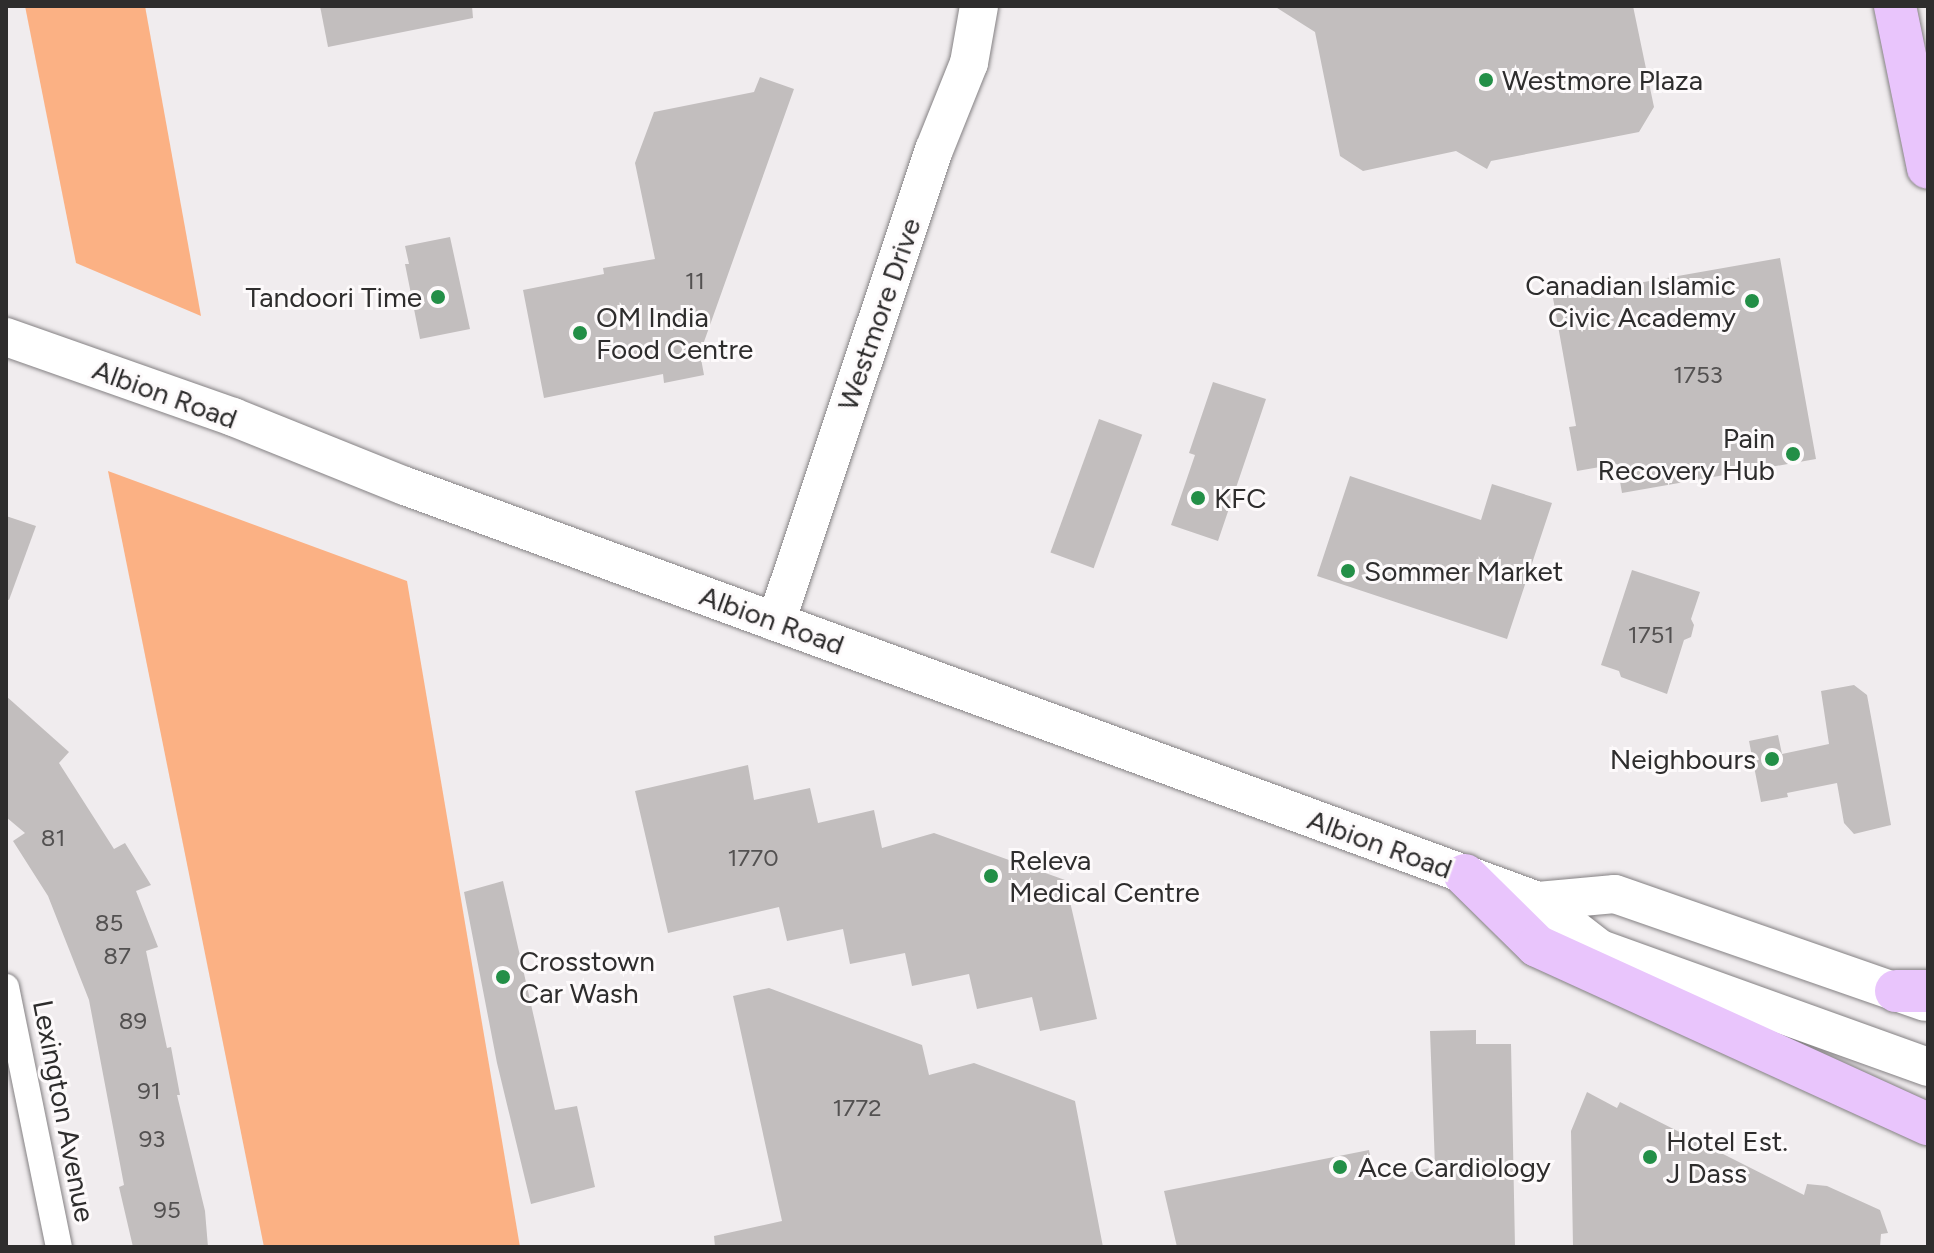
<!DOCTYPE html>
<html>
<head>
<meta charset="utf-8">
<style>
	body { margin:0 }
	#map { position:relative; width:1934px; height:1253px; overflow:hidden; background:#f0ecee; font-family:Figtree,sans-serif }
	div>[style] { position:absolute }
	.green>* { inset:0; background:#fbb184 }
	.building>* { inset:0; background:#c2bebe; transform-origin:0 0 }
	.roads { filter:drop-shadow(0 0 2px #848183) drop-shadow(0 0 2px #848183) }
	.street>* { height:26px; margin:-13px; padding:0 13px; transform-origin:13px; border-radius:13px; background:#fff }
	.secondary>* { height:38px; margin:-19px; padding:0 19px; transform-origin:19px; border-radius:19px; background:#fff }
	.primary>* { height:42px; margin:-21px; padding:0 21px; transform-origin:21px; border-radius:21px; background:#e9c5fc }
	.dots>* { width:22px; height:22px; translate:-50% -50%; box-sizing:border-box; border:4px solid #fdfafb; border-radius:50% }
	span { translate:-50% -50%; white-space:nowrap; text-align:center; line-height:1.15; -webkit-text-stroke:6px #fdfafb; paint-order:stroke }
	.number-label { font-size:24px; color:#535151 }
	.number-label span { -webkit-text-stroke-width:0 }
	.poi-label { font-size:28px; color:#2e2d2d }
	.left { translate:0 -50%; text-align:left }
	.right { translate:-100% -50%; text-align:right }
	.street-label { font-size:28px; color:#2e2d2d }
	.frame { position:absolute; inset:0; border:8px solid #2e2d2d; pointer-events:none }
</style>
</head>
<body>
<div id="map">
	<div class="green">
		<div style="clip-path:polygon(25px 6px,145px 6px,201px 316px,76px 263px)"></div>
		<div style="clip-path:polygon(108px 471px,407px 581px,520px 1247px,264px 1247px)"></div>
	</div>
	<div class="building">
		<div style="clip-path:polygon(320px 6px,472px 6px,473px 18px,328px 47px)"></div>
		<div style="clip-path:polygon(1274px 6px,1633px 6px,1654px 107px,1639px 132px,1491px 161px,1487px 169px,1456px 151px,1363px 171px,1340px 156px,1315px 32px)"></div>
		<div style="clip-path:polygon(760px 77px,794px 89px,700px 353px,704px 375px,664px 383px,663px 374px,544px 398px,523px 290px,604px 274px,603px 268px,655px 259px,635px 163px,654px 112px,754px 92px)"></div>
		<div style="clip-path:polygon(450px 237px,470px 329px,420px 339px,405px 264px,409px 264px,405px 246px)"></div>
		<div style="clip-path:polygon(1780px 258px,1816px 459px,1622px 493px,1617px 464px,1577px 471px,1569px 427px,1576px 426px,1553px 298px)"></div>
		<div style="clip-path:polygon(1213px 382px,1266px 399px,1218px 541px,1171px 525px,1195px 455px,1189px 453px)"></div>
		<div style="left:1099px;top:419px;width:46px;height:142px;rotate:20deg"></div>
		<div style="clip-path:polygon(1350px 476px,1481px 520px,1492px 484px,1552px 503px,1507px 639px,1317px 576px)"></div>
		<div style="clip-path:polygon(6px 516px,36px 526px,9px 600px,6px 599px)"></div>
		<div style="clip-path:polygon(1632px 570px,1700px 592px,1691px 619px,1694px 625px,1691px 637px,1684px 640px,1667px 694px,1621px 677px,1619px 671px,1601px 665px)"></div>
		<div style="clip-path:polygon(1854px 685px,1867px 695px,1891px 825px,1854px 834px,1844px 823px,1837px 783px,1787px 793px,1788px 797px,1761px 802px,1749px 741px,1778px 735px,1782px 754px,1829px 744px,1821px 691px)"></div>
		<div style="clip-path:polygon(6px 696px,69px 752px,59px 763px,114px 849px,125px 843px,151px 885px,136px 891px,158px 947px,146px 951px,167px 1048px,171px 1047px,180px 1095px,177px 1095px,205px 1211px,208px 1247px,133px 1247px,119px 1187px,124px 1185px,89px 1000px,48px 896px,13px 841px,25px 833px,6px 817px)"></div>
		<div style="clip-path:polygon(748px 765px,754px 800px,810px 788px,818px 823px,874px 810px,882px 848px,934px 833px,1065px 880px,1097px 1019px,1040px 1031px,1032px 997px,977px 1009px,969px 974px,912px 986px,905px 953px,850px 964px,843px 929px,787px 941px,779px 907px,668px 933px,635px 791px)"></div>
		<div style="clip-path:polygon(503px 881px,555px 1110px,577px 1106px,595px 1187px,531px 1204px,497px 1063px,464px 892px)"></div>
		<div style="clip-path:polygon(769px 988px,922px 1045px,929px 1075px,974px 1063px,1075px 1101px,1103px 1247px,715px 1247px,714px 1236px,782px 1221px,733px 996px)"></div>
		<div style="clip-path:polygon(1476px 1030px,1476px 1044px,1511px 1044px,1515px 1247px,1177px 1247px,1164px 1191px,1369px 1150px,1375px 1179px,1435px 1167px,1430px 1031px)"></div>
		<div style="clip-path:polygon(1587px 1092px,1617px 1108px,1620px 1102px,1804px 1195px,1807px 1184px,1827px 1186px,1880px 1210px,1888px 1233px,1881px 1234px,1880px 1247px,1573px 1247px,1571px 1131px)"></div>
	</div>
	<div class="roads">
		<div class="street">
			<div style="left:6px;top:987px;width:265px;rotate:78.5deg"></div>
		</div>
		<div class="secondary">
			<div style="left:6px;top:337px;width:241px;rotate:19.4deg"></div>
			<div style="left:233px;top:417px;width:185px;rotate:21.9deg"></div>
			<div style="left:405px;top:486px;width:1207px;rotate:20.12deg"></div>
			<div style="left:1538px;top:901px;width:78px;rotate:37.7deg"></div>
			<div style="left:1600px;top:949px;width:349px;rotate:19.8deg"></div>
			<div style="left:776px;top:622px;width:498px;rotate:-71.5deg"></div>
			<div style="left:934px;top:150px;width:94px;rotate:-68.1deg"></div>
			<div style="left:969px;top:63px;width:58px;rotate:-80deg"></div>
			<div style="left:1538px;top:901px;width:77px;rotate:-5.2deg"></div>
			<div style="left:1615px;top:894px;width:328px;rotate:19.2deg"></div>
		</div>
		<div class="primary">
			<div style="left:1895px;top:6px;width:165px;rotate:78.5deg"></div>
			<div style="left:1465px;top:875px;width:101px;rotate:44.6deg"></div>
			<div style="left:1537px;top:946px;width:430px;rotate:24.5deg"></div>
			<div style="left:1896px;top:991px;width:32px"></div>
		</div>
	</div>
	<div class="dots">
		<div style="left:1486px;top:80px;background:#238f47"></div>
		<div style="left:438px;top:297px;background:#238f47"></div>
		<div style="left:1752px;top:301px;background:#238f47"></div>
		<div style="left:580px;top:333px;background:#238f47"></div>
		<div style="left:1793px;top:454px;background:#238f47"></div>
		<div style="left:1198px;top:498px;background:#238f47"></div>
		<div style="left:1348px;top:571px;background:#238f47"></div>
		<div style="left:1772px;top:759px;background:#238f47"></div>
		<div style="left:991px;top:876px;background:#238f47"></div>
		<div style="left:503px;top:977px;background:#238f47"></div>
		<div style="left:1650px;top:1157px;background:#238f47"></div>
		<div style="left:1340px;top:1167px;background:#238f47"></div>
	</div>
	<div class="number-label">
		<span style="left:695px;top:281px">11</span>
		<span style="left:1698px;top:375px">1753</span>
		<span style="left:1651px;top:635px">1751</span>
		<span style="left:53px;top:838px">81</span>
		<span style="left:753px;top:858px">1770</span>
		<span style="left:109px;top:923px">85</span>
		<span style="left:117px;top:956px">87</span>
		<span style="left:133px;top:1021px">89</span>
		<span style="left:149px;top:1091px">91</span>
		<span style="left:857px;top:1108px">1772</span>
		<span style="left:152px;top:1139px">93</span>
		<span style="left:167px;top:1210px">95</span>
	</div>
	<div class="poi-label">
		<span class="left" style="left:1502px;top:80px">Westmore Plaza</span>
		<span class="right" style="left:1736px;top:301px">Canadian Islamic<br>Civic Academy</span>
		<span class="right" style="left:422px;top:297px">Tandoori Time</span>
		<span class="left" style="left:596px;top:333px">OM India<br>Food Centre</span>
		<span class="right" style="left:1775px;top:454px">Pain<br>Recovery Hub</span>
		<span class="left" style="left:1214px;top:498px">KFC</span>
		<span class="left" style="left:1364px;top:571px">Sommer Market</span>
		<span class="right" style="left:1756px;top:759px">Neighbours</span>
		<span class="left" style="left:1009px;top:876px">Releva<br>Medical Centre</span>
		<span class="left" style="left:519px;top:977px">Crosstown<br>Car Wash</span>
		<span class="left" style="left:1666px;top:1157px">Hotel Est.<br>J Dass</span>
		<span class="left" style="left:1358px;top:1167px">Ace Cardiology</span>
	</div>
	<div class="street-label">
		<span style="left:879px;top:314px;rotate:-71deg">Westmore Drive</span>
		<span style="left:165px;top:394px;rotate:20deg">Albion Road</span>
		<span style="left:772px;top:620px;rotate:20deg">Albion Road</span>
		<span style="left:1380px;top:844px;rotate:20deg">Albion Road</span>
		<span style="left:64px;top:1111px;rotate:79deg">Lexington Avenue</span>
	</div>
	<div class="frame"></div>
</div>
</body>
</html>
